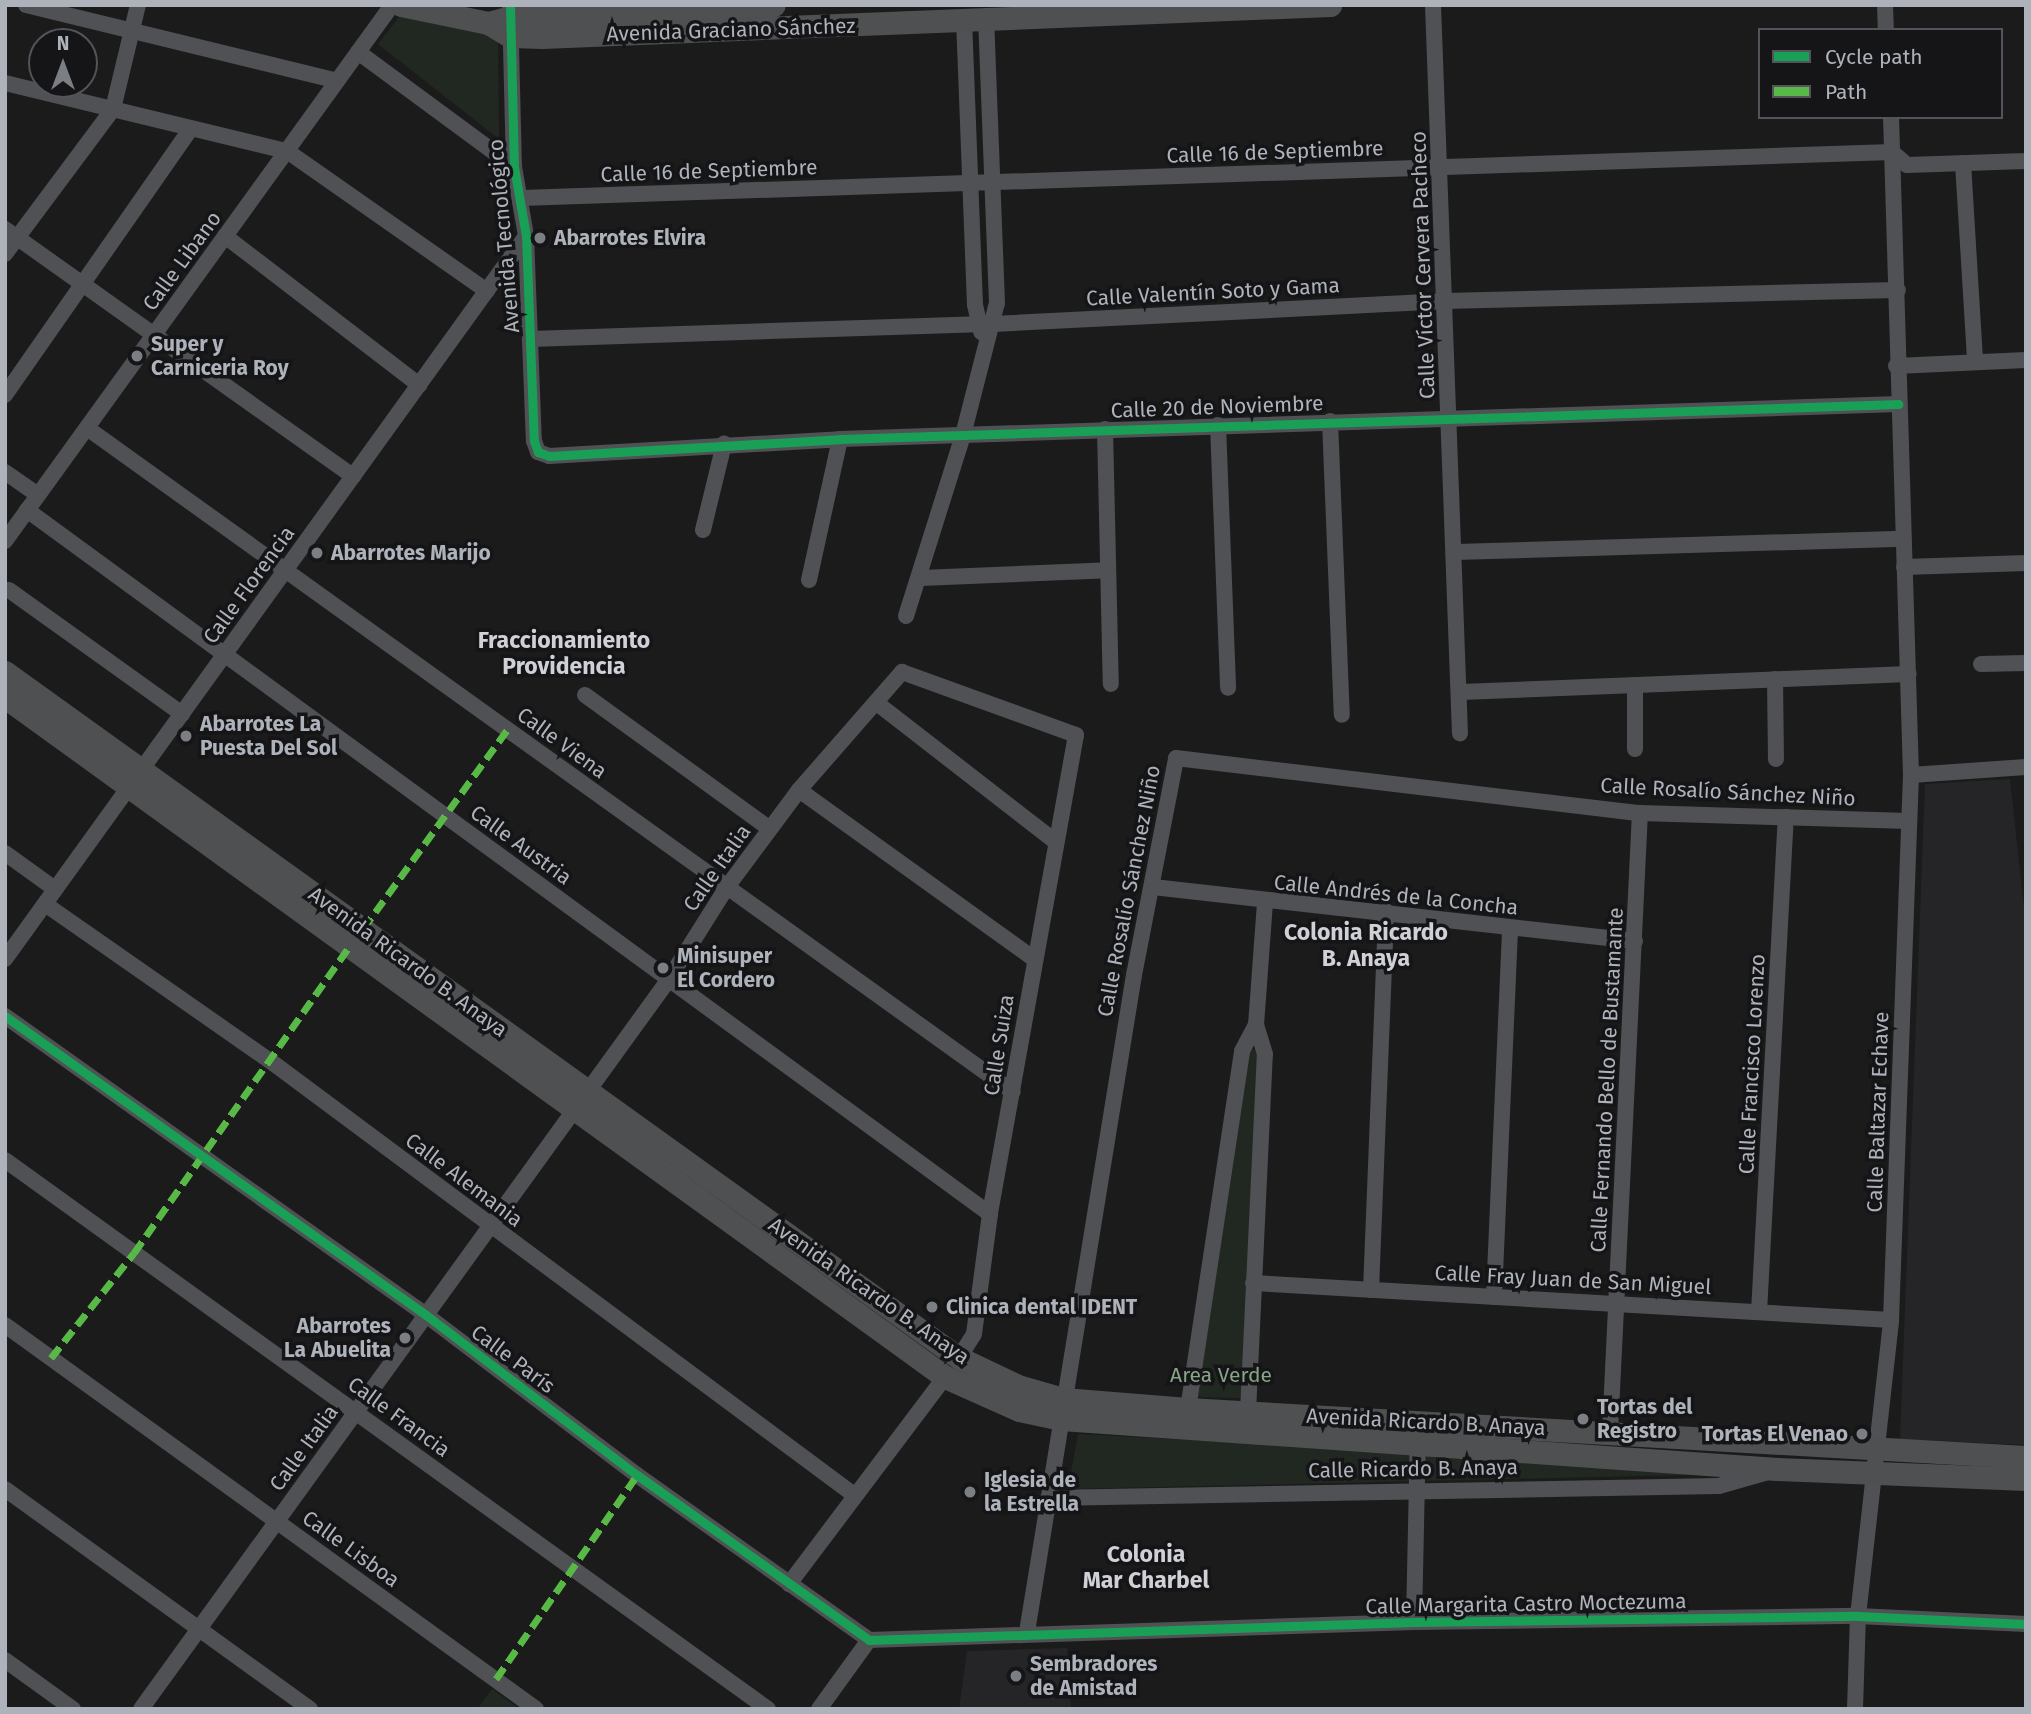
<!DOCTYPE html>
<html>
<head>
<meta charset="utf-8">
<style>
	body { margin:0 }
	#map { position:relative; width:2031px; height:1714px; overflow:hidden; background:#1b1b1b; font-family:"Fira Sans",sans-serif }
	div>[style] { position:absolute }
	.built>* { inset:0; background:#252527 }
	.green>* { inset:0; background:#212822 }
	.street>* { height:16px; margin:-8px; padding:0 8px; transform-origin:8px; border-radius:8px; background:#505154 }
	.secondary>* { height:23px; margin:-11.5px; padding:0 11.5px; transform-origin:11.5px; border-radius:11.5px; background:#4f5052 }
	.quiet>* { height:7px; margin-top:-3.5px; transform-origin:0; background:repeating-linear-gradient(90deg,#58b947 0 14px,transparent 0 21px) }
	.cycleway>* { height:9px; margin:-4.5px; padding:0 4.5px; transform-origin:4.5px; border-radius:4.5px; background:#1a9f57 }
	.dots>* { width:19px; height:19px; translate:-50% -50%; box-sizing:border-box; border:4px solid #151517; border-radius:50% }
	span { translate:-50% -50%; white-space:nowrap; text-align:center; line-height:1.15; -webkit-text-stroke:7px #151517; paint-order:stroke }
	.street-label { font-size:21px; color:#aeb3bb }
	.poi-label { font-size:21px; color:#aeb3bb; font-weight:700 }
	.left { translate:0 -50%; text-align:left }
	.right { translate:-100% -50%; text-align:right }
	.park-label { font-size:21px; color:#87a487 }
	.neighbourhood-label { font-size:23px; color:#cfd1d7; font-weight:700 }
	.frame { position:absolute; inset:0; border:7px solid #aeb3bb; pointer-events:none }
	.legend { position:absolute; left:1758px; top:28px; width:245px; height:91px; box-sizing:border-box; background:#151517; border:2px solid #525459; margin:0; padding:9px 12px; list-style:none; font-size:21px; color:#aeb3bb }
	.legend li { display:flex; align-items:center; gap:14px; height:35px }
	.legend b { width:35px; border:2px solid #525459 }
	.north { position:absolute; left:28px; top:28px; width:70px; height:70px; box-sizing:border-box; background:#151517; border:2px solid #525459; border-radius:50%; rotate:0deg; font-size:19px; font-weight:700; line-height:28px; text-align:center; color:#aeb3bb }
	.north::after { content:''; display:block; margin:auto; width:24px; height:32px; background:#7b7e83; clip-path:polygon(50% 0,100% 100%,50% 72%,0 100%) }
</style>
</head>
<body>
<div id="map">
	<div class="built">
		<div style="clip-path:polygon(2010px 779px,2026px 926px,2026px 1445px,1900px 1439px,1925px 784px)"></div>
		<div style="clip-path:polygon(1067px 1648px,1071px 1709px,959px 1709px,967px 1651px)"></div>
	</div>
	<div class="green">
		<div style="clip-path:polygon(402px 13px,498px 36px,499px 139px,378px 44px)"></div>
		<div style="clip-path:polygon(1256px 1048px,1260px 1053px,1241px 1398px,1195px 1397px,1249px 1052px)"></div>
		<div style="clip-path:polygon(1078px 1434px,1686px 1466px,1686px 1475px,1068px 1489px)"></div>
		<div style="clip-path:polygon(492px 1689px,520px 1709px,477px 1709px)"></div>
	</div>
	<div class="street">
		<div style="left:26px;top:5px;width:320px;rotate:13.7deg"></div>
		<div style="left:510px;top:5px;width:162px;rotate:88.6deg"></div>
		<div style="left:514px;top:167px;width:70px;rotate:80.1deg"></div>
		<div style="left:526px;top:236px;width:205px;rotate:87.8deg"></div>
		<div style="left:534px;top:441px;width:12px;rotate:70deg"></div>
		<div style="left:538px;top:452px;width:12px;rotate:20deg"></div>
		<div style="left:549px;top:456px;width:291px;rotate:-3.3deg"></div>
		<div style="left:840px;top:439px;width:1059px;rotate:-1.89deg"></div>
		<div style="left:1433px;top:5px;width:729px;rotate:87.88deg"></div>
		<div style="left:1885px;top:5px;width:25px;rotate:88deg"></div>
		<div style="left:964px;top:19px;width:286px;rotate:87.8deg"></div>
		<div style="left:975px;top:305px;width:28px;rotate:77deg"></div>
		<div style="left:358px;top:52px;width:194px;rotate:36.4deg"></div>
		<div style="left:5px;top:83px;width:290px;rotate:13.6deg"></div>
		<div style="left:287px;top:151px;width:244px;rotate:35deg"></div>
		<div style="left:1963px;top:163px;width:199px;rotate:86.5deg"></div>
		<div style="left:521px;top:198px;width:1372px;rotate:-1.92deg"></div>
		<div style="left:1892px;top:152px;width:20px;rotate:41deg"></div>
		<div style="left:1907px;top:165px;width:119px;rotate:-1.9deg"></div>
		<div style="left:5px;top:229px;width:427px;rotate:35.4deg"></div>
		<div style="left:225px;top:236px;width:245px;rotate:37.5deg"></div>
		<div style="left:5px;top:254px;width:181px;rotate:-53.3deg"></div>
		<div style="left:113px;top:109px;width:107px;rotate:-76.5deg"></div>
		<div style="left:531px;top:339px;width:462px;rotate:-1.9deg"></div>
		<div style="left:993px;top:324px;width:453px;rotate:-2.9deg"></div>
		<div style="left:1445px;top:301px;width:453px;rotate:-1.4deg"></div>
		<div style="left:1896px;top:366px;width:130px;rotate:-2.6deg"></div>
		<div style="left:5px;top:395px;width:325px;rotate:-55.1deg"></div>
		<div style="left:1330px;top:421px;width:294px;rotate:87.7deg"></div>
		<div style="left:1218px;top:425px;width:263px;rotate:87.8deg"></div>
		<div style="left:87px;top:428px;width:1139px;rotate:35.64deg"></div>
		<div style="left:1105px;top:429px;width:255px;rotate:88.7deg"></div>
		<div style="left:5px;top:472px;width:40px;rotate:34.9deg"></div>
		<div style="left:27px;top:510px;width:1193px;rotate:36.17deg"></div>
		<div style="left:703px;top:530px;width:89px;rotate:-76.3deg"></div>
		<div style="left:5px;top:541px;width:661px;rotate:-54.17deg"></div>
		<div style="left:1455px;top:552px;width:448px;rotate:-1.7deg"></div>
		<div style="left:1904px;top:567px;width:122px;rotate:-1.9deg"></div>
		<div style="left:921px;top:578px;width:187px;rotate:-2.4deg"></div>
		<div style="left:809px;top:580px;width:144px;rotate:-77.6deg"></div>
		<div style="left:9px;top:590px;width:213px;rotate:35.6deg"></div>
		<div style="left:906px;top:616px;width:190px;rotate:-72.5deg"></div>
		<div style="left:963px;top:435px;width:136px;rotate:-75.6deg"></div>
		<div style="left:997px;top:303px;width:285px;rotate:-92.2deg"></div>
		<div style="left:1981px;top:664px;width:45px;rotate:-1.3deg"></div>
		<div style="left:1775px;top:679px;width:80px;rotate:89.3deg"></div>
		<div style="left:1635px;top:685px;width:64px;rotate:90deg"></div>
		<div style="left:1461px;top:692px;width:448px;rotate:-2.3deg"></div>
		<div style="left:585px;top:695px;width:228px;rotate:35.9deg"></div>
		<div style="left:878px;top:704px;width:225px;rotate:37.8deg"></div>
		<div style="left:1911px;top:775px;width:115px;rotate:-4deg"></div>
		<div style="left:799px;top:790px;width:289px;rotate:35.7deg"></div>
		<div style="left:5px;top:853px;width:62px;rotate:35.8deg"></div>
		<div style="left:1153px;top:887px;width:485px;rotate:6.4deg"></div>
		<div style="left:45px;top:904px;width:273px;rotate:34.9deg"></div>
		<div style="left:269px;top:1060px;width:729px;rotate:36.63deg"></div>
		<div style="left:5px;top:959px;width:891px;rotate:-54.22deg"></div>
		<div style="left:5px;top:1016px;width:516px;rotate:35.38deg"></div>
		<div style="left:426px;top:1315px;width:265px;rotate:37.2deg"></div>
		<div style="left:637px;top:1475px;width:285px;rotate:35.4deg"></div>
		<div style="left:869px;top:1640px;width:545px;rotate:-1.89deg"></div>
		<div style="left:1414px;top:1622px;width:444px;rotate:-0.8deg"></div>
		<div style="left:1858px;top:1616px;width:168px;rotate:2.7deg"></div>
		<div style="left:588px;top:1091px;width:138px;rotate:-54.1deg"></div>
		<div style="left:669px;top:979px;width:109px;rotate:-57.8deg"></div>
		<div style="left:727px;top:887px;width:121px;rotate:-53.4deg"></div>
		<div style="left:799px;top:790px;width:157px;rotate:-48.9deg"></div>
		<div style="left:902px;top:672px;width:185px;rotate:19.9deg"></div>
		<div style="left:1076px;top:735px;width:487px;rotate:100.2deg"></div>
		<div style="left:990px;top:1214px;width:121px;rotate:97.6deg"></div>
		<div style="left:974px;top:1334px;width:28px;rotate:122deg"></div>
		<div style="left:5px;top:1160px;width:940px;rotate:35.74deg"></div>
		<div style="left:1253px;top:1283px;width:639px;rotate:3.32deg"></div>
		<div style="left:1371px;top:1290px;width:379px;rotate:-87.7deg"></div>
		<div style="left:1494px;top:1297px;width:369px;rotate:-87.5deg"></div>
		<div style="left:1759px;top:1312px;width:496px;rotate:-86.9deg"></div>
		<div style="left:5px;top:1325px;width:655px;rotate:35.87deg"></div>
		<div style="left:1188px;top:1409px;width:362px;rotate:-81.4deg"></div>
		<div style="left:1242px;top:1051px;width:30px;rotate:-62deg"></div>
		<div style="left:1248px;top:1412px;width:358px;rotate:-87.3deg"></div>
		<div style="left:1265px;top:1054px;width:30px;rotate:-107deg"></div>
		<div style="left:1256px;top:1025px;width:124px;rotate:-85.8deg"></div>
		<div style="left:1610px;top:1432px;width:620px;rotate:-87.23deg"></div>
		<div style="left:5px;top:1489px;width:376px;rotate:35.8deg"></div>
		<div style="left:1048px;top:1498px;width:671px;rotate:-1.02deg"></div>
		<div style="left:1719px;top:1486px;width:51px;rotate:-15.9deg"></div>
		<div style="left:789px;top:1584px;width:259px;rotate:-53deg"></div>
		<div style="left:1414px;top:1622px;width:186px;rotate:-88.8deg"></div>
		<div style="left:1027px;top:1632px;width:666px;rotate:-80.75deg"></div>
		<div style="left:1134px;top:975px;width:221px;rotate:-79deg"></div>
		<div style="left:1176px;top:758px;width:467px;rotate:6.8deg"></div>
		<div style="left:1640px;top:813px;width:268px;rotate:1.7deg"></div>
		<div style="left:5px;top:1660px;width:84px;rotate:35.8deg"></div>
		<div style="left:141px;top:1709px;width:741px;rotate:-54.12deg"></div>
		<div style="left:819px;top:1709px;width:85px;rotate:-54.1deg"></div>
		<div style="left:1855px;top:1709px;width:93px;rotate:-88.2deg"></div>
		<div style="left:1858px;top:1616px;width:298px;rotate:-83.6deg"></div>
		<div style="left:1891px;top:1320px;width:545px;rotate:-87.9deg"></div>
		<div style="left:1911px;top:775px;width:658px;rotate:-91.74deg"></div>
	</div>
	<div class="secondary">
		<div style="left:401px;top:5px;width:89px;rotate:11.7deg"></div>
		<div style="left:488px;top:23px;width:26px;rotate:31deg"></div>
		<div style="left:510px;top:36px;width:32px;rotate:2deg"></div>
		<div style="left:542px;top:37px;width:789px;rotate:-2.33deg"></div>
		<div style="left:488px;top:23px;width:23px;rotate:-15deg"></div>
		<div style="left:510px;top:17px;width:264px;rotate:-2.6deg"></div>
		<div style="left:5px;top:672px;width:1175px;rotate:35.72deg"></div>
		<div style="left:959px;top:1358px;width:65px;rotate:25.4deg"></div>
		<div style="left:1018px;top:1386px;width:47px;rotate:16.1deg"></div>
		<div style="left:1063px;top:1399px;width:125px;rotate:4.6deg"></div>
		<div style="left:1188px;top:1409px;width:839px;rotate:3.28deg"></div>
		<div style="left:5px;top:697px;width:1160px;rotate:35.88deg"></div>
		<div style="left:945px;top:1377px;width:81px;rotate:24deg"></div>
		<div style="left:1019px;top:1410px;width:43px;rotate:12.1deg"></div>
		<div style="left:1061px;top:1419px;width:718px;rotate:3.99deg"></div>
		<div style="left:1777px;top:1469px;width:249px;rotate:2.3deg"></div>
	</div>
	<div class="quiet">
		<div style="left:363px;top:929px;width:246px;rotate:-54.1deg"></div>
		<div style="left:51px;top:1358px;width:134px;rotate:-51.7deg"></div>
		<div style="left:134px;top:1253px;width:374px;rotate:-54.9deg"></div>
		<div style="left:496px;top:1679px;width:248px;rotate:-55.3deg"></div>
	</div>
	<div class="cycleway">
		<div style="left:510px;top:5px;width:162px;rotate:88.6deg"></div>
		<div style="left:514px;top:167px;width:70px;rotate:80.1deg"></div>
		<div style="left:526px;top:236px;width:205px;rotate:87.8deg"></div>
		<div style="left:534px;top:441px;width:12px;rotate:70deg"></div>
		<div style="left:538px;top:452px;width:12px;rotate:20deg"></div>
		<div style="left:549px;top:456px;width:291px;rotate:-3.3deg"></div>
		<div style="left:840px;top:439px;width:1059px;rotate:-1.89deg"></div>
		<div style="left:5px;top:1016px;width:516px;rotate:35.38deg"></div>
		<div style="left:426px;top:1315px;width:265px;rotate:37.2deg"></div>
		<div style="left:637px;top:1475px;width:285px;rotate:35.4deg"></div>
		<div style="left:869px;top:1640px;width:545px;rotate:-1.89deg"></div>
		<div style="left:1414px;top:1622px;width:444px;rotate:-0.8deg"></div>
		<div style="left:1858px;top:1616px;width:168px;rotate:2.7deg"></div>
	</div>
	<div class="dots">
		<div style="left:540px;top:238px;background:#7b7e83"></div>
		<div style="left:137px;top:356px;background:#7b7e83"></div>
		<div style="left:317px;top:553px;background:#7b7e83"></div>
		<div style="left:186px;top:736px;background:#7b7e83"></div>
		<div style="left:663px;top:968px;background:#7b7e83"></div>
		<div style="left:932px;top:1307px;background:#7b7e83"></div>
		<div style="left:405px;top:1338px;background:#7b7e83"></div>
		<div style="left:1583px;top:1419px;background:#7b7e83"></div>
		<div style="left:1862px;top:1434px;background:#7b7e83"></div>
		<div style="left:970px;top:1492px;background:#7b7e83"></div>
		<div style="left:1016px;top:1676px;background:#7b7e83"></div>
	</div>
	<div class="street-label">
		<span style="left:731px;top:30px;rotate:-2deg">Avenida Graciano Sánchez</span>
		<span style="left:1275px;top:152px;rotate:-2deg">Calle 16 de Septiembre</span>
		<span style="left:709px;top:171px;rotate:-2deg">Calle 16 de Septiembre</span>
		<span style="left:504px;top:236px;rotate:-95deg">Avenida Tecnológico</span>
		<span style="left:182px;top:261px;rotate:-54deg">Calle Libano</span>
		<span style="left:1423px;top:265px;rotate:-92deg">Calle Víctor Cervera Pacheco</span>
		<span style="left:1213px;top:292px;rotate:-3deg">Calle Valentín Soto y Gama</span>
		<span style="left:1217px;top:407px;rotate:-2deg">Calle 20 de Noviembre</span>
		<span style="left:249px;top:585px;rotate:-54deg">Calle Florencia</span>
		<span style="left:562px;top:743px;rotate:36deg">Calle Viena</span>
		<span style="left:1728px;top:792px;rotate:3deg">Calle Rosalío Sánchez Niño</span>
		<span style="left:521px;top:845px;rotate:36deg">Calle Austria</span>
		<span style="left:717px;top:868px;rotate:-55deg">Calle Italia</span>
		<span style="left:1129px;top:891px;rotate:-79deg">Calle Rosalío Sánchez Niño</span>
		<span style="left:1396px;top:895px;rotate:6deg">Calle Andrés de la Concha</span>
		<span style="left:408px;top:962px;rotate:36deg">Avenida Ricardo B. Anaya</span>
		<span style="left:999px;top:1045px;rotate:-81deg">Calle Suiza</span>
		<span style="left:1752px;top:1064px;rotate:-87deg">Calle Francisco Lorenzo</span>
		<span style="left:1607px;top:1080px;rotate:-87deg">Calle Fernando Bello de Bustamante</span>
		<span style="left:1878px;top:1112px;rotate:-88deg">Calle Baltazar Echave</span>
		<span style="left:464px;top:1180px;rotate:37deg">Calle Alemania</span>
		<span style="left:1573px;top:1280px;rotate:3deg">Calle Fray Juan de San Miguel</span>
		<span style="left:869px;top:1291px;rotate:35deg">Avenida Ricardo B. Anaya</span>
		<span style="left:513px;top:1359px;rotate:37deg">Calle París</span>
		<span style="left:399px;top:1417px;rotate:36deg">Calle Francia</span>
		<span style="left:1426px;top:1422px;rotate:3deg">Avenida Ricardo B. Anaya</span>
		<span style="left:304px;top:1448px;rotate:-54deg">Calle Italia</span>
		<span style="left:1413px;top:1469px;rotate:-1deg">Calle Ricardo B. Anaya</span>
		<span style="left:351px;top:1549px;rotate:36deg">Calle Lisboa</span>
		<span style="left:1526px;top:1604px;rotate:-1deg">Calle Margarita Castro Moctezuma</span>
	</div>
	<div class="poi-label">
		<span class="left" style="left:554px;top:238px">Abarrotes Elvira</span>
		<span class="left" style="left:151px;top:356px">Super y<br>Carniceria Roy</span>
		<span class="left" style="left:331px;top:553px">Abarrotes Marijo</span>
		<span class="left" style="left:200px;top:736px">Abarrotes La<br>Puesta Del Sol</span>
		<span class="left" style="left:677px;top:968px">Minisuper<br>El Cordero</span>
		<span class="left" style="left:946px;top:1307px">Clinica dental IDENT</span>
		<span class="right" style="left:391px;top:1338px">Abarrotes<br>La Abuelita</span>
		<span class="left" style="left:1597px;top:1419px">Tortas del<br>Registro</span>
		<span class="right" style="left:1848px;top:1434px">Tortas El Venao</span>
		<span class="left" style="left:984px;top:1492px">Iglesia de<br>la Estrella</span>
		<span class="left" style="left:1030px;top:1676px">Sembradores<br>de Amistad</span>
	</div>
	<div class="park-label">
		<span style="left:1221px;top:1375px">Area Verde</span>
	</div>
	<div class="neighbourhood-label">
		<span style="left:564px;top:653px">Fraccionamiento<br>Providencia</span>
		<span style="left:1366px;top:945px">Colonia Ricardo<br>B. Anaya</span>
		<span style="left:1146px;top:1567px">Colonia<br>Mar Charbel</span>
	</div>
	<div class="frame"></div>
	<ul class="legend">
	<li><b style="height:9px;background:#1a9f57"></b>Cycle path</li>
	<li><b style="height:9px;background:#58b947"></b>Path</li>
	</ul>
	<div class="north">N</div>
</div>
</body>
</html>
